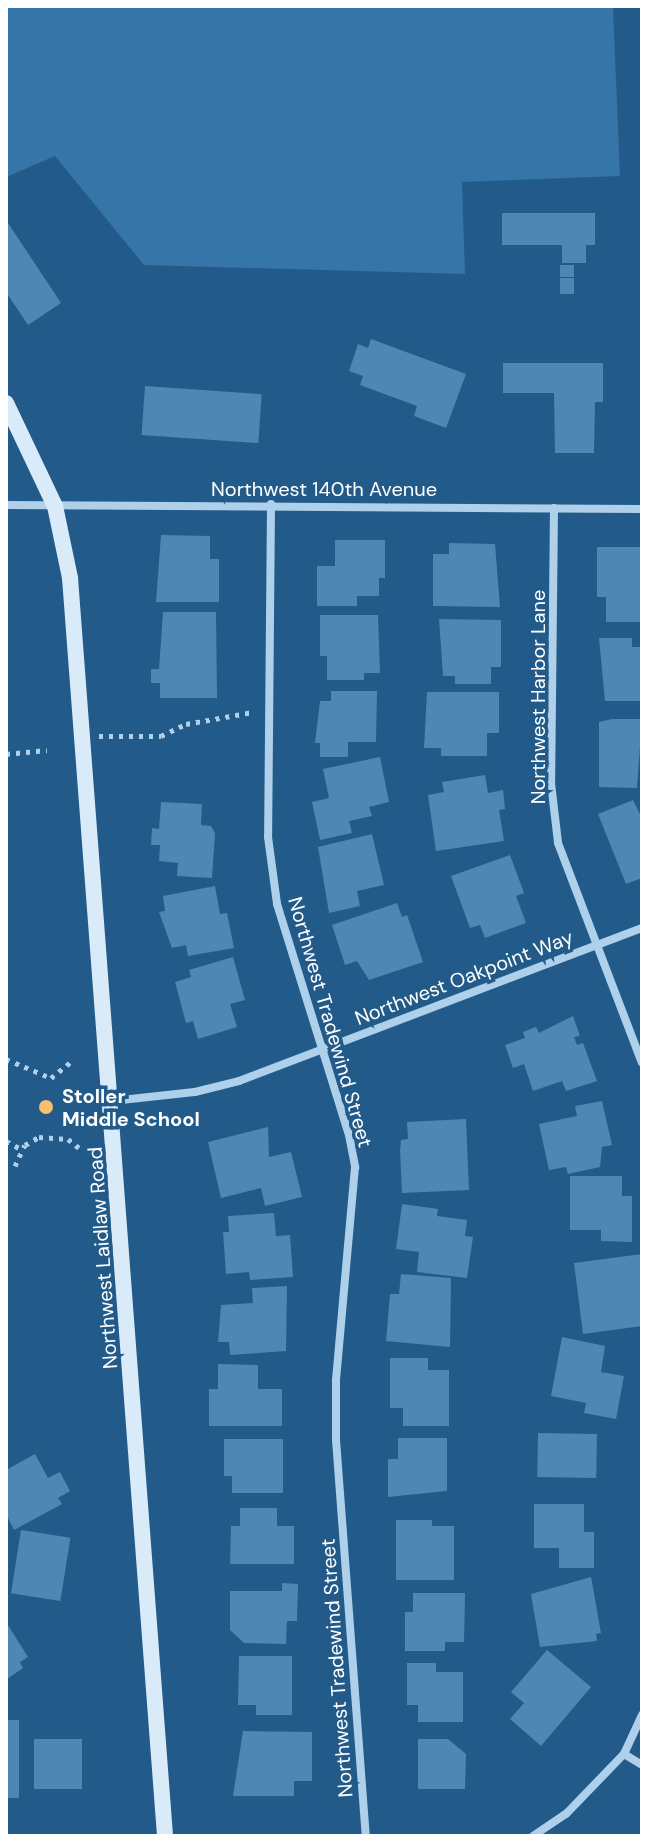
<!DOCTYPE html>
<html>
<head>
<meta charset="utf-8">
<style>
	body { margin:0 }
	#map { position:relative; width:648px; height:1842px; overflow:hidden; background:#225b89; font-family:"DM Sans",sans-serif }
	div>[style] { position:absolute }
	.green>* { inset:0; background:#3675a7 }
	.building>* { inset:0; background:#4e87b3; transform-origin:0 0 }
	.path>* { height:5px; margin-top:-2.5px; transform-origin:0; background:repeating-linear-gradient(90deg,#aed0ea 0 4px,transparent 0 10px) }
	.street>* { height:8px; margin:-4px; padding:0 4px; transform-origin:4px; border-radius:4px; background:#aed0ea }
	.secondary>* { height:16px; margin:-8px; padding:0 8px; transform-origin:8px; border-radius:8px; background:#d9eaf8 }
	.dots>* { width:22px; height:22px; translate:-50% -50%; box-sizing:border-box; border:4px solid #225b89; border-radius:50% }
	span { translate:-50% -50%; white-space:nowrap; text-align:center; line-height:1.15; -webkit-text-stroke:7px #225b89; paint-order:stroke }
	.street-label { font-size:20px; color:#fff }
	.poi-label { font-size:20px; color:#fff; font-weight:700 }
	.left { translate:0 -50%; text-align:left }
	.frame { position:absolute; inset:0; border:8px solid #fff; pointer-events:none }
</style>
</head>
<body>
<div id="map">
	<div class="green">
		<div style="clip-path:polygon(6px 6px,613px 6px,620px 176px,462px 182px,465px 274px,144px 265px,55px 156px,6px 177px)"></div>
	</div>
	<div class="building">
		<div style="clip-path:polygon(502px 213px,595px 213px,595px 245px,586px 245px,586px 263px,562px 263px,562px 245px,502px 245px)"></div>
		<div style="clip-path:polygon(6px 220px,61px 303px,28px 325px,6px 292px)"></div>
		<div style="left:560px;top:265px;width:14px;height:12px"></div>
		<div style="left:560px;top:278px;width:14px;height:16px"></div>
		<div style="clip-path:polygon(371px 339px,466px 374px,446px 428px,414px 416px,417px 406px,360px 385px,363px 376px,349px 371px,358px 344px,368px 348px)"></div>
		<div style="clip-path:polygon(503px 363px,603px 363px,603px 402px,595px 402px,594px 453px,555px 453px,554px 393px,503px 393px)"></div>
		<div style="left:145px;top:386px;width:117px;height:49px;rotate:4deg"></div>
		<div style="clip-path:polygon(161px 535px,210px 536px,210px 559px,219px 559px,219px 602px,156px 602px)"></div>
		<div style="clip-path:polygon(335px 540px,385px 540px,385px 578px,379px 578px,379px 596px,357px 596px,357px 606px,317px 606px,317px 566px,335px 566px)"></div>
		<div style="clip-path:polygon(449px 543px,495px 544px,500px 607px,433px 606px,433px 554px,449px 554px)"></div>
		<div style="clip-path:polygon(597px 547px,642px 547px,642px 622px,606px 622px,606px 597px,597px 597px)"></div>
		<div style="clip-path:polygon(163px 612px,216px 612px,217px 698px,160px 698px,160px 683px,151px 683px,151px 669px,159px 669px)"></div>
		<div style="clip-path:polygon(320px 615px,378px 615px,380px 673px,364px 673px,364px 680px,327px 680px,327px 656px,320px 656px)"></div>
		<div style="clip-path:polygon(439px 619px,501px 620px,501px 667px,491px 667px,491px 684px,455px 684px,455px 676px,443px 676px)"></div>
		<div style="clip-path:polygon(599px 638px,632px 638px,632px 647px,642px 647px,642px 701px,605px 701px)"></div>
		<div style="clip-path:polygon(331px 691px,377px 691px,376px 742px,348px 742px,348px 757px,320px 757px,320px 743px,315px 743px,320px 701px,331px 701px)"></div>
		<div style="clip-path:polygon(427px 692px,499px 692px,499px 733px,487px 733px,487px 756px,441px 756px,441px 748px,424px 748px)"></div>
		<div style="clip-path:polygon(612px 719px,642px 719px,637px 788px,599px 787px,599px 722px)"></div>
		<div style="clip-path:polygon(380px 757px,389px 802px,369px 807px,372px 816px,349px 821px,352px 833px,320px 840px,312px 802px,329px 798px,323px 769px)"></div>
		<div style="clip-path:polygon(485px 775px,488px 793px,503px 790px,505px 809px,499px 810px,504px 841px,436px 851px,428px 795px,444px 792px,442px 782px)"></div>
		<div style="clip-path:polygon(633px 800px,642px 818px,642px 878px,626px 884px,598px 814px)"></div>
		<div style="clip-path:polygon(161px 802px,202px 804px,201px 825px,211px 826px,215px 833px,212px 878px,177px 876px,178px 863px,159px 861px,160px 845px,151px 845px,152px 828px,159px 829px)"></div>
		<div style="clip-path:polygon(372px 834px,384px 885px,357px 891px,360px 906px,329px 913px,318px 847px)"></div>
		<div style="clip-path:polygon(510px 855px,524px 893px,516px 896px,526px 923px,485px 938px,480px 925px,470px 928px,451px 876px)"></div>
		<div style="clip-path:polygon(215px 886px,220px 914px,227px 913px,234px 948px,188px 956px,186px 945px,172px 948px,159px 912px,165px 911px,163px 896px)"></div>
		<div style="clip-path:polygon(397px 903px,402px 917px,407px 915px,423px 962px,369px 980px,357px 961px,345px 965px,332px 925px)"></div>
		<div style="clip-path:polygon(233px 957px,245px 1000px,230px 1004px,237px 1027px,198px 1039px,193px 1021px,186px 1023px,175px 982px,191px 977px,189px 970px)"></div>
		<div style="clip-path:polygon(573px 1016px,580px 1036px,574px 1037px,577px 1045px,583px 1043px,597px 1081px,566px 1091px,562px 1081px,533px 1091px,524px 1064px,513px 1068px,505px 1045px,525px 1038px,523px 1032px,536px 1027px,539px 1033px)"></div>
		<div style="clip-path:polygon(602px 1101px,612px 1145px,602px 1147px,600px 1167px,568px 1174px,566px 1167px,549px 1170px,539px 1124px,577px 1116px,575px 1106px)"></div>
		<div style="clip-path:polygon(466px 1119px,469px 1190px,402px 1193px,400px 1150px,401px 1140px,408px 1139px,407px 1122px)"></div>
		<div style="clip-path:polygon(268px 1127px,269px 1157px,291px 1152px,302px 1197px,265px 1206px,261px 1188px,221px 1198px,208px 1142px)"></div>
		<div style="clip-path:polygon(570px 1176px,622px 1176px,622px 1196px,632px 1196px,632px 1242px,601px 1241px,601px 1230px,570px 1230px)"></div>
		<div style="clip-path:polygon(402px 1204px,438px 1209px,437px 1216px,467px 1220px,465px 1236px,473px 1237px,467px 1278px,417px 1272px,419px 1252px,396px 1249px)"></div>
		<div style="clip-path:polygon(274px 1213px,276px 1236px,290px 1235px,293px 1277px,250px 1280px,249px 1272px,226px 1274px,223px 1232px,229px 1232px,228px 1216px)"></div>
		<div style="clip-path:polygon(642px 1254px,642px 1326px,583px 1334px,574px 1263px)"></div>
		<div style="clip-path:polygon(401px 1274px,451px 1278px,450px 1347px,386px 1341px,390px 1294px,399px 1294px)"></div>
		<div style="clip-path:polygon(287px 1286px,286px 1351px,230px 1355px,229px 1342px,218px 1342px,221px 1305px,253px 1303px,252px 1288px)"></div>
		<div style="clip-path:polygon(562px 1337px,605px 1346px,601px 1372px,624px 1376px,616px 1419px,584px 1413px,586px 1403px,551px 1396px)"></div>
		<div style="clip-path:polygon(390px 1358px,428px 1358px,428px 1370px,449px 1370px,449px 1426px,403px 1426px,403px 1408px,390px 1408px)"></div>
		<div style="clip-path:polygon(218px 1364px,258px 1365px,258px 1389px,282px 1389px,282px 1426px,209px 1426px,209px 1389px,218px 1389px)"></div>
		<div style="left:538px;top:1433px;width:59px;height:44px;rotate:1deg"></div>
		<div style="clip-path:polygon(398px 1438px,447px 1438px,447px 1491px,388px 1497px,388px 1459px,398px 1459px)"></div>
		<div style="clip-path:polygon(224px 1439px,283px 1439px,283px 1493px,232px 1493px,232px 1476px,224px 1476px)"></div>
		<div style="clip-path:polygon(35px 1454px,48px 1478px,60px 1472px,70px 1491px,58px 1498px,62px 1504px,14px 1530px,6px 1514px,6px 1470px)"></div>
		<div style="clip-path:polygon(534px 1504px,584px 1504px,584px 1532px,594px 1532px,594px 1568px,559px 1568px,559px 1548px,534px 1548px)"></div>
		<div style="clip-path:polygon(240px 1508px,277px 1508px,277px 1526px,294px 1526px,294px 1564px,230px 1564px,231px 1526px,240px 1526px)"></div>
		<div style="clip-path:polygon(396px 1520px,432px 1520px,432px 1526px,454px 1526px,454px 1580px,396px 1580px)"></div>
		<div style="left:21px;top:1530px;width:50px;height:64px;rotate:9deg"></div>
		<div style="clip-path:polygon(591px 1577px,601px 1633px,596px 1634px,597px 1641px,540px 1647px,531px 1594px)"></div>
		<div style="clip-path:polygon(282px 1583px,298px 1584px,297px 1621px,287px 1621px,286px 1644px,244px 1643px,230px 1630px,230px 1591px,282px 1591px)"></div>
		<div style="clip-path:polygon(413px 1593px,465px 1593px,464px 1642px,445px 1642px,445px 1651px,405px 1651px,405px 1612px,413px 1612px)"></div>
		<div style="clip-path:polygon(6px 1622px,28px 1657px,20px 1662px,23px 1668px,7px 1679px)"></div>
		<div style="clip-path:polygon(547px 1650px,591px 1687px,541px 1746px,510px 1719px,524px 1703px,511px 1692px)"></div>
		<div style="clip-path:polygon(239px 1656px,292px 1656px,292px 1715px,256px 1715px,256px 1705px,238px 1705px)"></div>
		<div style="clip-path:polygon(407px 1663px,436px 1663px,436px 1672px,463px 1672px,463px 1722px,418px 1722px,418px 1705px,407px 1705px)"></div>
		<div style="left:6px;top:1720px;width:13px;height:78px"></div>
		<div style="clip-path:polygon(243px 1731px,312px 1732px,312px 1781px,294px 1781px,294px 1796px,233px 1796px)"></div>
		<div style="left:34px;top:1739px;width:48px;height:50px"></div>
		<div style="clip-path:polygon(418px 1739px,448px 1739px,466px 1754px,465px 1789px,418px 1789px)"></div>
	</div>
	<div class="path">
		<div style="left:99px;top:736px;width:62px"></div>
		<div style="left:161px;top:736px;width:28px;rotate:-26deg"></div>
		<div style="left:186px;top:724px;width:68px;rotate:-10.2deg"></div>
		<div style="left:6px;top:754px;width:41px;rotate:-5.6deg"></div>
		<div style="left:6px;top:1059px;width:49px;rotate:22.9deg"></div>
		<div style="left:51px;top:1078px;width:28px;rotate:-39deg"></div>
		<div style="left:6px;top:1141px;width:19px;rotate:28deg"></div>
		<div style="left:15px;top:1166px;width:23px;rotate:-65deg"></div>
		<div style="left:25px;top:1145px;width:16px;rotate:-30deg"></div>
		<div style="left:39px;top:1137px;width:29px;rotate:4deg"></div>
		<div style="left:68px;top:1139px;width:14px;rotate:39deg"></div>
	</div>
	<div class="street">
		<div style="left:271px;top:504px;width:333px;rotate:90.5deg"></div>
		<div style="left:268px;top:837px;width:68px;rotate:82.3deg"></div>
		<div style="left:277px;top:904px;width:242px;rotate:72.7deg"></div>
		<div style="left:349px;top:1135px;width:33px;rotate:79deg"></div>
		<div style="left:355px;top:1167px;width:214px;rotate:95.1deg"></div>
		<div style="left:336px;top:1380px;width:60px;rotate:90deg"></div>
		<div style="left:336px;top:1440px;width:397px;rotate:85.7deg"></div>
		<div style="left:6px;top:505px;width:636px;rotate:0.36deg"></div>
		<div style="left:554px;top:508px;width:275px;rotate:90.6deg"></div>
		<div style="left:551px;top:783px;width:60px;rotate:83.3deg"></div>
		<div style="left:558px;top:843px;width:235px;rotate:69.1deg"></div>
		<div style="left:112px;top:1101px;width:83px;rotate:-6.2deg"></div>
		<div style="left:195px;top:1092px;width:45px;rotate:-14deg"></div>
		<div style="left:239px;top:1081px;width:431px;rotate:-20.8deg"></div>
		<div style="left:624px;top:1754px;width:21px;rotate:31deg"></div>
		<div style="left:533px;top:1836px;width:40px;rotate:-34deg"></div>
		<div style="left:566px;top:1814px;width:83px;rotate:-46deg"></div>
		<div style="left:624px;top:1754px;width:43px;rotate:-65.2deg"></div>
	</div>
	<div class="secondary">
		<div style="left:6px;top:403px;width:114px;rotate:64.6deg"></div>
		<div style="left:55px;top:506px;width:74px;rotate:78.2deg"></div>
		<div style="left:70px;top:578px;width:1262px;rotate:85.68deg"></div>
	</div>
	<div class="dots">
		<div style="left:46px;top:1107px;background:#f7c06f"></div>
	</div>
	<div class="street-label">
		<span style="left:324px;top:489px">Northwest 140th Avenue</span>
		<span style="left:538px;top:697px;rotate:-90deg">Northwest Harbor Lane</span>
		<span style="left:464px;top:978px;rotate:-21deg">Northwest Oakpoint Way</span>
		<span style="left:330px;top:1022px;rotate:74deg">Northwest Tradewind Street</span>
		<span style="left:103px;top:1258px;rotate:-94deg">Northwest Laidlaw Road</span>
		<span style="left:337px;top:1668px;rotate:-94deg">Northwest Tradewind Street</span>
	</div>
	<div class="poi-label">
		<span class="left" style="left:62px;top:1108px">Stoller<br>Middle School</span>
	</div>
	<div class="frame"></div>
</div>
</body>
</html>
